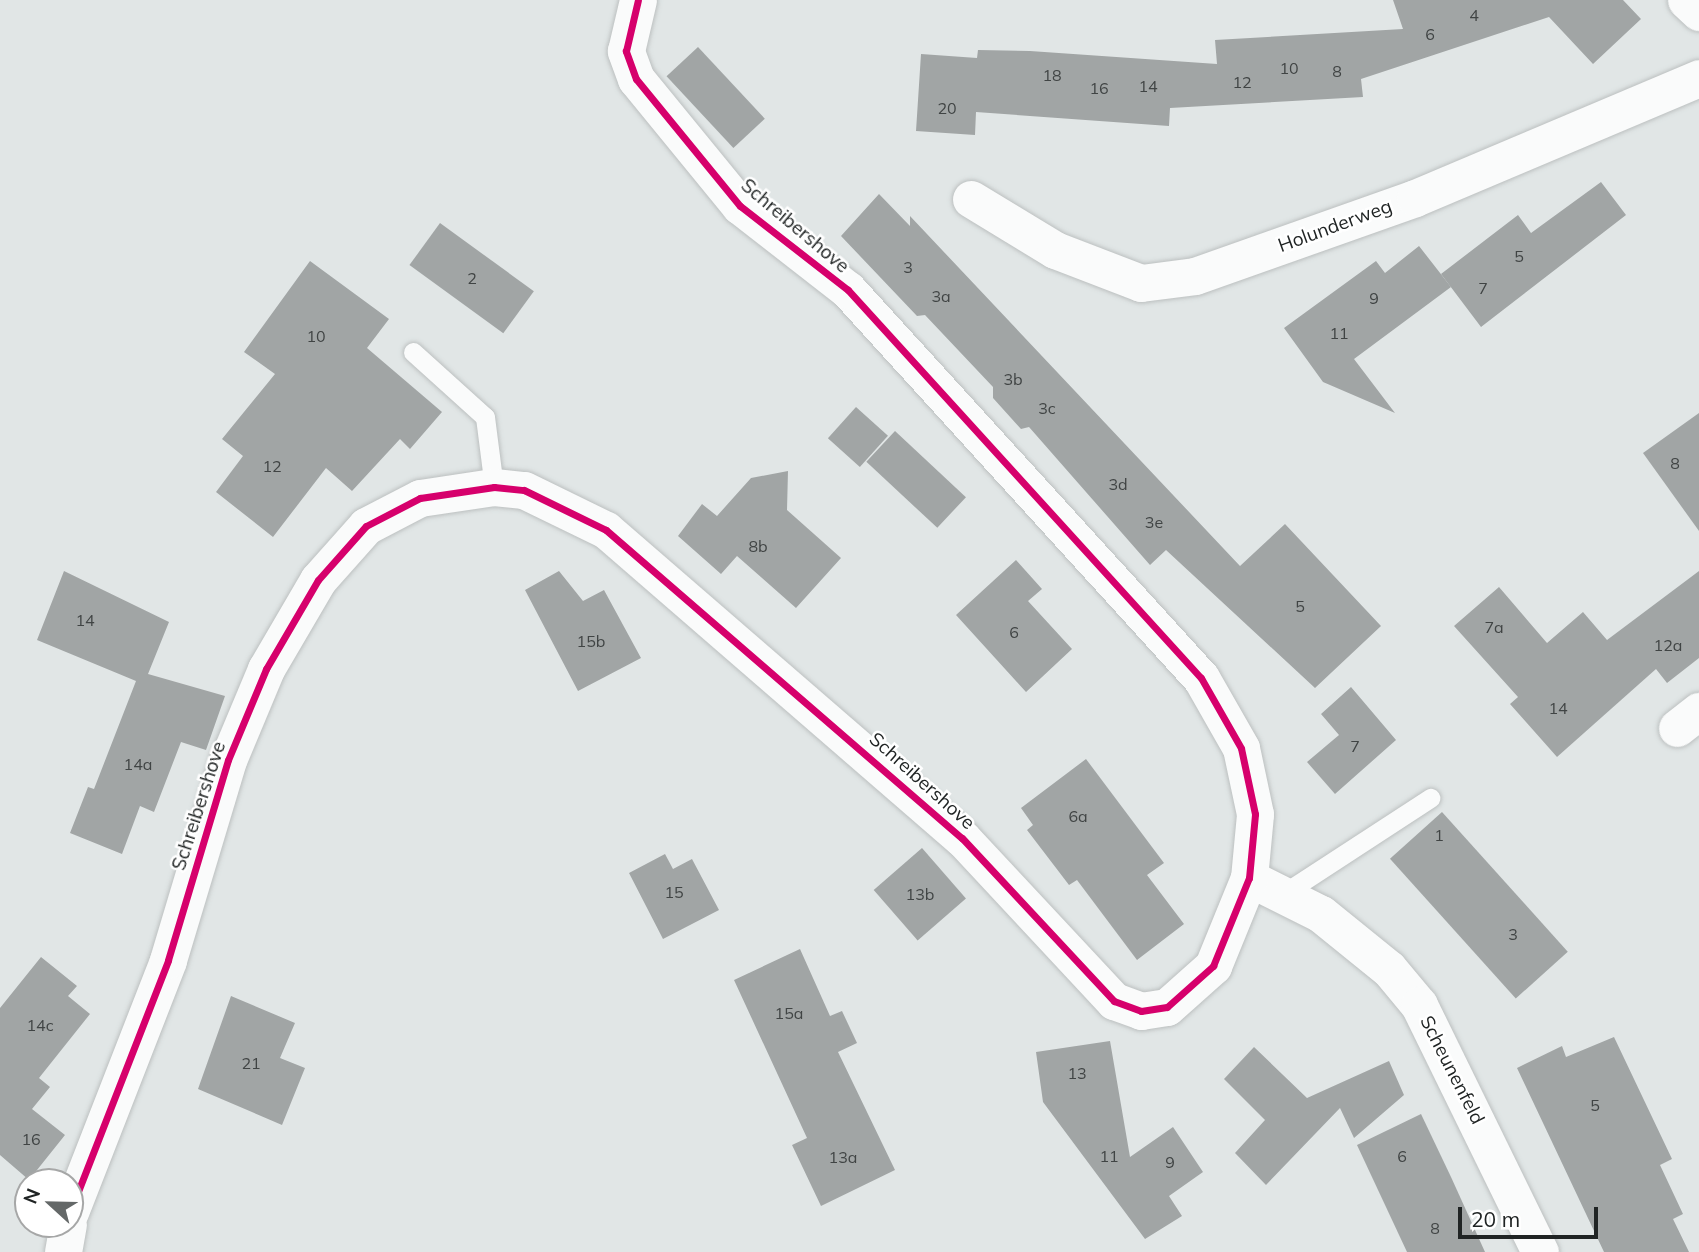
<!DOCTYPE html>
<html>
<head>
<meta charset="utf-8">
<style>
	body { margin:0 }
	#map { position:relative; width:1699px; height:1252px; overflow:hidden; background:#e1e6e6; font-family:Mulish,sans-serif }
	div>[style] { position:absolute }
	.building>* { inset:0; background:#a1a5a5; transform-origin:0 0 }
	.roads { filter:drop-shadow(0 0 2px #bcc0c0) drop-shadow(0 0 2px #bcc0c0) }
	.lane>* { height:19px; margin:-9.5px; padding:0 9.5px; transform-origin:9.5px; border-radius:9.5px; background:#fafbfb }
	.street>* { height:37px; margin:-18.5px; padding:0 18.5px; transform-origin:18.5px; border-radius:18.5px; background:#fafbfb }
	.cycleway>* { height:7px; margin:-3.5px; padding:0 3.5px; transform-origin:3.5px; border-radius:3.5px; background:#d6006c }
	span { translate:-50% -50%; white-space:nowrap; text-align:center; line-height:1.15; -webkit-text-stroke:5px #fff; paint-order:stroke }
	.number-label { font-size:16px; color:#404444 }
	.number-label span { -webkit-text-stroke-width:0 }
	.street-label { font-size:19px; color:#202424 }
	.north { position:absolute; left:14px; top:1168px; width:70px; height:70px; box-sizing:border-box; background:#fff; border:2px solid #a6a7a7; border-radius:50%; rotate:292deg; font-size:19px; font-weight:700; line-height:28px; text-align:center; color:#202424 }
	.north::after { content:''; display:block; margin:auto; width:24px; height:32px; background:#646868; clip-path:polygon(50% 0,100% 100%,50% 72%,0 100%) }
	.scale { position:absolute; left:1458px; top:1207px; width:140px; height:32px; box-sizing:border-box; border:4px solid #202424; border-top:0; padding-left:9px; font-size:21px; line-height:24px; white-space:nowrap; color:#202424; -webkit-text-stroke:5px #fff; paint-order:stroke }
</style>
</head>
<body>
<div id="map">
	<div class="building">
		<div style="clip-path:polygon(1393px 0,1623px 0,1641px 19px,1593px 64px,1549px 17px,1361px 79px,1363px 97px,1170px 108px,1169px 126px,976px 112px,975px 135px,916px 131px,921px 54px,977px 58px,978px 50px,1030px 51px,1217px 64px,1215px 40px,1403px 29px)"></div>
		<div style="left:698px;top:47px;width:98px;height:43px;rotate:47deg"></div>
		<div style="clip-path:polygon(1601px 182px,1626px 215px,1481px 327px,1441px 274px,1518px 215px,1531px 233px)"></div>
		<div style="clip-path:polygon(879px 194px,910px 226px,910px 216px,1240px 566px,1285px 524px,1381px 626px,1315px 688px,1166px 550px,1150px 565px,1029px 427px,1021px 429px,993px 398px,993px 387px,925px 315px,917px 316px,841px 236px)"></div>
		<div style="left:440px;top:223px;width:116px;height:52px;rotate:36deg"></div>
		<div style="clip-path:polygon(1419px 246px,1451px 287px,1354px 359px,1395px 413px,1323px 382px,1284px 328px,1376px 261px,1385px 273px)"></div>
		<div style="clip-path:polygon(310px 261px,389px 319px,367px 348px,442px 412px,410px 449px,400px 439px,352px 491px,326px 468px,273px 537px,216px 492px,243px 456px,222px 439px,275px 374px,244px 352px)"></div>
		<div style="left:856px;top:407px;width:43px;height:42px;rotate:42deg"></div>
		<div style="clip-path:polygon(1699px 413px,1699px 531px,1643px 453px)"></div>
		<div style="left:895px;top:431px;width:97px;height:42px;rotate:43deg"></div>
		<div style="clip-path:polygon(788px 471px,787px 510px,841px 558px,796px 608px,737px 556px,721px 574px,678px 536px,702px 504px,717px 516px,751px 478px)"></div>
		<div style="clip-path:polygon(1016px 560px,1042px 589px,1028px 601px,1072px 649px,1026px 692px,956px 615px)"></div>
		<div style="clip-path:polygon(64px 571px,169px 622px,148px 674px,225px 696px,206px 750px,181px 742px,154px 812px,140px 806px,122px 854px,70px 833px,88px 787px,94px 789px,136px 681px,37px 640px)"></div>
		<div style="clip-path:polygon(559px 571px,583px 601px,604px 590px,641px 658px,578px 691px,525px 590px)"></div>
		<div style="clip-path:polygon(1699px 571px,1699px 658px,1667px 683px,1656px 669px,1557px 757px,1510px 704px,1518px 697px,1454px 626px,1499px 587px,1547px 643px,1583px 612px,1607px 640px)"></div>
		<div style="clip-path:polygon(1351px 687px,1396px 740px,1335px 794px,1307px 762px,1339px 735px,1321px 714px)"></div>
		<div style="clip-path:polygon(1086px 759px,1164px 863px,1147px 875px,1184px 924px,1137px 960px,1077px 880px,1069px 885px,1027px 830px,1033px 825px,1021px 808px)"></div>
		<div style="left:1442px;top:812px;width:188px;height:70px;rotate:48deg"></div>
		<div style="left:922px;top:848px;width:67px;height:64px;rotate:49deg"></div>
		<div style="clip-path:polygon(665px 854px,673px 869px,692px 859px,719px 910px,663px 939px,629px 873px)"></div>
		<div style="clip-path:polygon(800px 949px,830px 1016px,842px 1011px,857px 1043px,838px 1052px,895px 1170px,821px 1206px,792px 1145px,807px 1138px,734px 980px)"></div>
		<div style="clip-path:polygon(41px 957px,77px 986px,68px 996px,90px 1014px,39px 1078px,50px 1087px,32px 1109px,65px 1135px,29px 1180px,0 1155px,0 1008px)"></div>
		<div style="clip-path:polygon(231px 996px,295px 1023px,280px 1058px,305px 1068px,282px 1125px,198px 1089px)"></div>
		<div style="clip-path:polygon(1614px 1037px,1672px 1159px,1660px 1165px,1683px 1214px,1673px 1219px,1689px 1252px,1604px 1252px,1517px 1068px,1562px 1046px,1566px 1057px)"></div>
		<div style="clip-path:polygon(1110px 1041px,1130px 1157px,1173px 1127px,1203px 1172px,1169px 1196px,1182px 1216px,1145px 1239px,1043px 1102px,1036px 1052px)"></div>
		<div style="clip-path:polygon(1254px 1047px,1307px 1098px,1389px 1061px,1404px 1095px,1354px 1138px,1340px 1108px,1266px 1185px,1235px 1153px,1265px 1120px,1224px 1079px)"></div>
		<div style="clip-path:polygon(1421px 1114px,1451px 1177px,1485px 1252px,1407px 1252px,1357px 1145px)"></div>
	</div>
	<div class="roads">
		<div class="lane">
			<div style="left:413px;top:352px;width:97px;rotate:42.1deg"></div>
			<div style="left:485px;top:417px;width:71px;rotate:82.7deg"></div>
			<div style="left:1283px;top:894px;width:176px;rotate:-33.1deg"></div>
		</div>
		<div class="street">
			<div style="left:1686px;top:0;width:18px;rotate:43deg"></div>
			<div style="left:971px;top:199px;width:98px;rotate:31.3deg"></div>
			<div style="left:1055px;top:250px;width:92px;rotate:21deg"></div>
			<div style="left:1141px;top:283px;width:54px;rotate:-7.4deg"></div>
			<div style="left:1195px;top:276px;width:233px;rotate:-19.5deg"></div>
			<div style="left:1415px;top:198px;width:308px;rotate:-22.9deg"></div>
			<div style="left:1677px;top:728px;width:28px;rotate:-38deg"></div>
			<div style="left:1249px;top:878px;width:80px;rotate:26.6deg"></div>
			<div style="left:1321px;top:914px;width:87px;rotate:39deg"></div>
			<div style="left:1389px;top:969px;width:47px;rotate:50.2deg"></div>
			<div style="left:1419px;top:1005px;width:275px;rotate:63.9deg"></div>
			<div style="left:70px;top:1212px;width:270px;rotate:-68.7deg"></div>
			<div style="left:168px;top:960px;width:209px;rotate:-73.3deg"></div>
			<div style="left:228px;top:760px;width:99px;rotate:-67.3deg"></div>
			<div style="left:266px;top:669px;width:103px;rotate:-59.7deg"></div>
			<div style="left:318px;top:580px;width:72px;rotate:-48.4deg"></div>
			<div style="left:366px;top:526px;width:61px;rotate:-27.4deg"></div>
			<div style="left:420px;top:498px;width:75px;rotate:-8.5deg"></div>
			<div style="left:494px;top:487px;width:30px;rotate:6deg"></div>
			<div style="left:524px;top:490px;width:91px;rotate:26deg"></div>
			<div style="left:606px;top:530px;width:471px;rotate:40.9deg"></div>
			<div style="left:962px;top:838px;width:223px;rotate:47deg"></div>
			<div style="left:1114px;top:1001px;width:29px;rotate:20deg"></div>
			<div style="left:1141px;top:1011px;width:26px;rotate:-9deg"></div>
			<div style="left:1167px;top:1007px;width:62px;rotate:-41.7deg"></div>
			<div style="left:1213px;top:966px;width:95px;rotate:-67.8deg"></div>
			<div style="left:1249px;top:878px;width:64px;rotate:-84.6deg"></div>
			<div style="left:1255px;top:814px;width:67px;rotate:-102deg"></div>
			<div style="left:1241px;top:748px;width:81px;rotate:-119.7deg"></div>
			<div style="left:1201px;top:678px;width:525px;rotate:-132.3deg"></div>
			<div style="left:848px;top:290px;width:137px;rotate:-142.1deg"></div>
			<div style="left:740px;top:206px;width:164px;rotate:-129.3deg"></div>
			<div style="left:636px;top:79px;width:30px;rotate:-110deg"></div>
			<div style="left:626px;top:51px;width:52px;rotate:-76.8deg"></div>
			<div style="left:63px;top:1252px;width:28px;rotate:-80deg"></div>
		</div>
	</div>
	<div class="cycleway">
		<div style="left:70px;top:1212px;width:270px;rotate:-68.7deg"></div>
		<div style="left:168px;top:960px;width:209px;rotate:-73.3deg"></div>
		<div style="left:228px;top:760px;width:99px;rotate:-67.3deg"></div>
		<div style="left:266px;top:669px;width:103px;rotate:-59.7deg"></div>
		<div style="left:318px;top:580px;width:72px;rotate:-48.4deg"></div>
		<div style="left:366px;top:526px;width:61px;rotate:-27.4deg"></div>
		<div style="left:420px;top:498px;width:75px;rotate:-8.5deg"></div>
		<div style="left:494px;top:487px;width:30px;rotate:6deg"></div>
		<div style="left:524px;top:490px;width:91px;rotate:26deg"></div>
		<div style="left:606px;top:530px;width:471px;rotate:40.9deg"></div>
		<div style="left:962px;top:838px;width:223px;rotate:47deg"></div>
		<div style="left:1114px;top:1001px;width:29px;rotate:20deg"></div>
		<div style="left:1141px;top:1011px;width:26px;rotate:-9deg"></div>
		<div style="left:1167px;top:1007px;width:62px;rotate:-41.7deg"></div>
		<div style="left:1213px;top:966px;width:95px;rotate:-67.8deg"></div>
		<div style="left:1249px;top:878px;width:64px;rotate:-84.6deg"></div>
		<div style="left:1255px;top:814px;width:67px;rotate:-102deg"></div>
		<div style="left:1241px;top:748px;width:81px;rotate:-119.7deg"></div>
		<div style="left:1201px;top:678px;width:525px;rotate:-132.3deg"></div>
		<div style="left:848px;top:290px;width:137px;rotate:-142.1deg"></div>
		<div style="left:740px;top:206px;width:164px;rotate:-129.3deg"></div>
		<div style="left:636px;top:79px;width:30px;rotate:-110deg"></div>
		<div style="left:626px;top:51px;width:52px;rotate:-76.8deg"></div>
	</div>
	<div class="number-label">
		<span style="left:1474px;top:15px">4</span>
		<span style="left:1430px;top:34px">6</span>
		<span style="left:1289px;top:68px">10</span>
		<span style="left:1337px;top:71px">8</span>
		<span style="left:1052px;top:75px">18</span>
		<span style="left:1242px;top:82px">12</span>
		<span style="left:1148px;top:86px">14</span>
		<span style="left:1099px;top:88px">16</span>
		<span style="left:947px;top:108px">20</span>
		<span style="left:1519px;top:256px">5</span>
		<span style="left:908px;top:267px">3</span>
		<span style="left:472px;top:278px">2</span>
		<span style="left:1483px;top:288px">7</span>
		<span style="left:941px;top:296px">3a</span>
		<span style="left:1374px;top:298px">9</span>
		<span style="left:1339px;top:333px">11</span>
		<span style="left:316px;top:336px">10</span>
		<span style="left:1013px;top:379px">3b</span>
		<span style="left:1047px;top:408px">3c</span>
		<span style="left:1675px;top:463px">8</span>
		<span style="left:272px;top:466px">12</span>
		<span style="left:1118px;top:484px">3d</span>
		<span style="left:1154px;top:522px">3e</span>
		<span style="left:758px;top:546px">8b</span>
		<span style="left:1300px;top:606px">5</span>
		<span style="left:85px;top:620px">14</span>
		<span style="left:1494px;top:627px">7a</span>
		<span style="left:1014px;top:632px">6</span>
		<span style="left:591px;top:641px">15b</span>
		<span style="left:1668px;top:645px">12a</span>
		<span style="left:1558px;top:708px">14</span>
		<span style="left:1355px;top:746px">7</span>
		<span style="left:138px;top:764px">14a</span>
		<span style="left:1078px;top:816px">6a</span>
		<span style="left:1439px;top:835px">1</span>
		<span style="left:674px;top:892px">15</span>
		<span style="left:920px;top:894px">13b</span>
		<span style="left:1513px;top:934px">3</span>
		<span style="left:789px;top:1013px">15a</span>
		<span style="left:40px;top:1025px">14c</span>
		<span style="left:251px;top:1063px">21</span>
		<span style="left:1077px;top:1073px">13</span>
		<span style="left:1595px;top:1105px">5</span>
		<span style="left:31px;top:1139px">16</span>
		<span style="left:1109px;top:1156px">11</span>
		<span style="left:1402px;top:1156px">6</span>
		<span style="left:843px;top:1157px">13a</span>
		<span style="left:1170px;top:1162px">9</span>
		<span style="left:1435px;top:1228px">8</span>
	</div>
	<div class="street-label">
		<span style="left:795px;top:226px;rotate:40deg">Schreibershove</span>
		<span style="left:1335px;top:226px;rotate:-20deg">Holunderweg</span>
		<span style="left:922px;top:781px;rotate:42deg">Schreibershove</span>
		<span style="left:199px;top:806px;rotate:-72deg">Schreibershove</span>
		<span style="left:1452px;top:1070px;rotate:63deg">Scheunenfeld</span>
	</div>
	<div class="north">N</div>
	<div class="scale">20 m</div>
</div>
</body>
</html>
